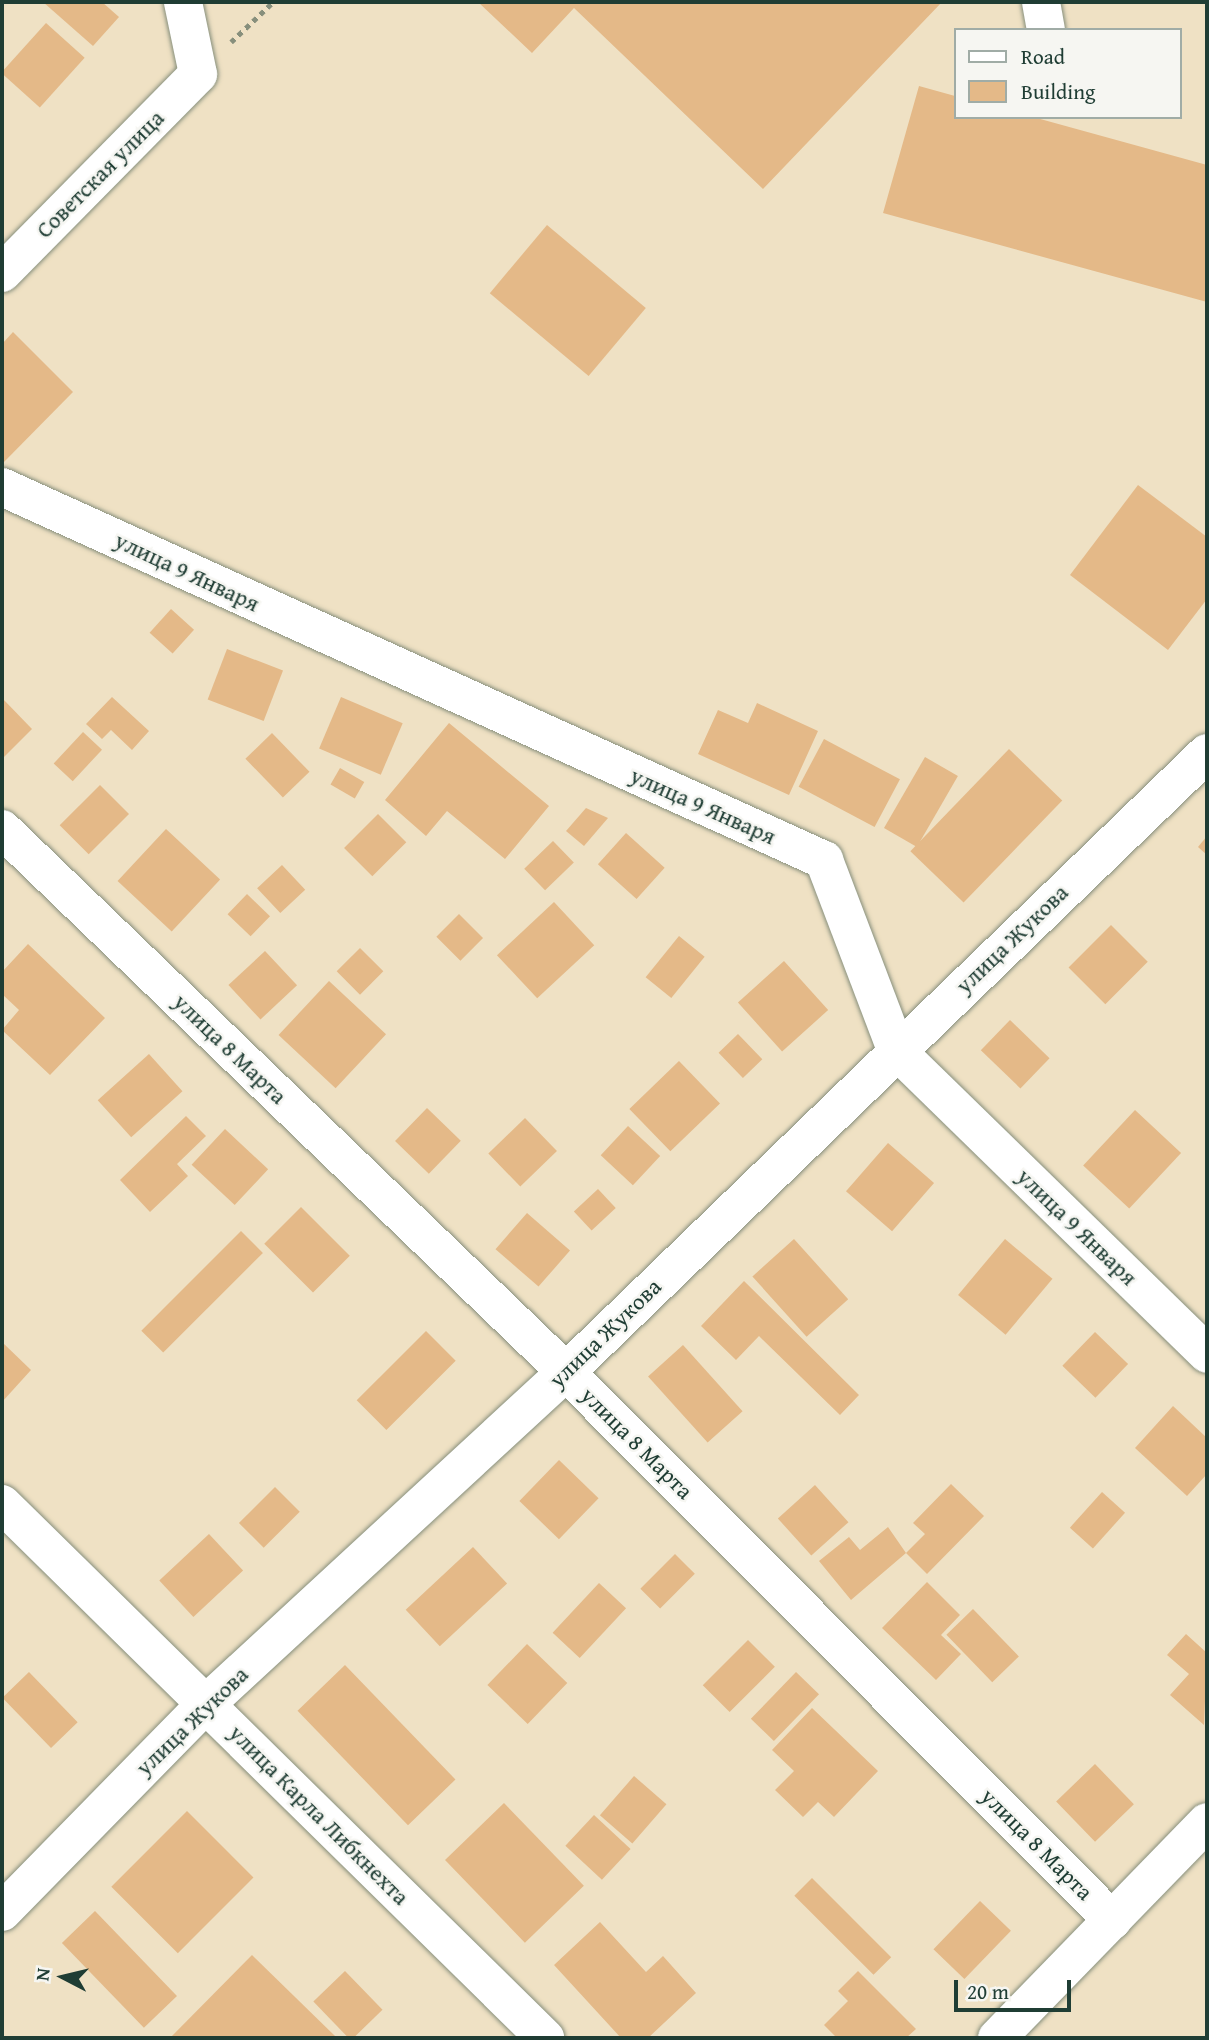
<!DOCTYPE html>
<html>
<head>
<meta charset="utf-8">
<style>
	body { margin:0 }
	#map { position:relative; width:1209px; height:2040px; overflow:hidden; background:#efe1c4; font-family:"Gentium Book Plus",serif }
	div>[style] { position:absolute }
	.building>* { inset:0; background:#e4b988; transform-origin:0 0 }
	.path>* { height:4.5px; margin-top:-2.25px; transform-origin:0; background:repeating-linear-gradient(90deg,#878f7c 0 5px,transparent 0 10px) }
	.roads { filter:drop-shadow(0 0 2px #878f7c) drop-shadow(0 0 2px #878f7c) }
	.minor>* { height:38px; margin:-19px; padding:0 19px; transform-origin:19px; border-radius:19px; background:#fff }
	span { translate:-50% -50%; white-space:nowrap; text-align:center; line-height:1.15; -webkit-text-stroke:5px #f6f6f2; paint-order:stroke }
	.street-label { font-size:23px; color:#1f3d34 }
	.frame { position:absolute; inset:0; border:4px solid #1f3d34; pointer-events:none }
	.legend { position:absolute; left:954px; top:28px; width:228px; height:91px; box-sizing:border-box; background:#f6f6f2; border:2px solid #a0aca6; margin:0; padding:9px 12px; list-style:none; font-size:21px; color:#1f3d34 }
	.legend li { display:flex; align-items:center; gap:14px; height:35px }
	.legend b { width:35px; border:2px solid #a0aca6 }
	.north { position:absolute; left:28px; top:1942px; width:70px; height:70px; -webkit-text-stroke:5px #f6f6f2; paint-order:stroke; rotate:277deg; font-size:19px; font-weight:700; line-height:28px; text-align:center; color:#1f3d34 }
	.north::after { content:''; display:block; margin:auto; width:24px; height:32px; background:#1f3d34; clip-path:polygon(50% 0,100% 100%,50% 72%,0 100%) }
	.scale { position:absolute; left:954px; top:1980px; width:117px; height:32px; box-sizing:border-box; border:4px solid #1f3d34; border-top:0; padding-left:9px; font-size:21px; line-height:24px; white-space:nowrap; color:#1f3d34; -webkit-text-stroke:5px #f6f6f2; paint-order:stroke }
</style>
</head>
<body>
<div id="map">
	<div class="building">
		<div style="clip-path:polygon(43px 2px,102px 2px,119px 17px,93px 46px)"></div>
		<div style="clip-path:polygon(478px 2px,942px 2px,763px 189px,574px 8px,532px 53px)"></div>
		<div style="left:46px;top:23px;width:52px;height:67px;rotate:42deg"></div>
		<div style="clip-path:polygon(919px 86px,955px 96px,955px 117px,1033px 117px,1207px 165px,1207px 302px,883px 213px)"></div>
		<div style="left:547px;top:225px;width:129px;height:89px;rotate:40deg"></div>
		<div style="clip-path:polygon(13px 332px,73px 392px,2px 464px,2px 344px)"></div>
		<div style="clip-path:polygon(1138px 485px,1207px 537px,1207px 599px,1168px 650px,1070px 575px)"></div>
		<div style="left:171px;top:609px;width:31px;height:32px;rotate:42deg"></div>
		<div style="left:227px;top:649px;width:60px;height:54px;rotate:21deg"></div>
		<div style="clip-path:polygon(112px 697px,149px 731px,132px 750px,111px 730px,102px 739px,86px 724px)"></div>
		<div style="left:341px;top:697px;width:67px;height:56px;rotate:23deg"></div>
		<div style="clip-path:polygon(3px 699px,32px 729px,2px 759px,2px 700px)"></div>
		<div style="clip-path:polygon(757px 703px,818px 731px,789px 795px,698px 754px,718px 710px,748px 723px)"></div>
		<div style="clip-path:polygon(449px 723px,549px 806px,505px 859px,447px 811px,426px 836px,385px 800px)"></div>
		<div style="left:83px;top:732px;width:26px;height:43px;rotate:43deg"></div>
		<div style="left:272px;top:733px;width:54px;height:37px;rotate:46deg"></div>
		<div style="left:824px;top:739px;width:86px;height:54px;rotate:28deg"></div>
		<div style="left:1009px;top:749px;width:74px;height:142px;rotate:44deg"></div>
		<div style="left:925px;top:757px;width:38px;height:82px;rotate:30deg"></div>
		<div style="left:340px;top:768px;width:28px;height:19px;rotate:30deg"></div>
		<div style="left:100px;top:785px;width:41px;height:57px;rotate:45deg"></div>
		<div style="clip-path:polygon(586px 808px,608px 818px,584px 846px,566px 831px)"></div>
		<div style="left:378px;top:814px;width:40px;height:48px;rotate:45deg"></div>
		<div style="left:166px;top:829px;width:74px;height:71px;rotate:43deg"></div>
		<div style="left:626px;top:833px;width:52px;height:42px;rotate:42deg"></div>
		<div style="clip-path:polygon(1207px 836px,1207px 855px,1198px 847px)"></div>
		<div style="left:553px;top:841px;width:30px;height:40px;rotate:46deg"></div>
		<div style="left:282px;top:865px;width:34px;height:34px;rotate:47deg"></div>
		<div style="left:247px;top:894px;width:32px;height:28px;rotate:44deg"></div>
		<div style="left:554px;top:902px;width:59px;height:78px;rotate:47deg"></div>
		<div style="left:459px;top:914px;width:34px;height:32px;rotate:45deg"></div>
		<div style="left:1111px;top:925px;width:52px;height:60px;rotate:45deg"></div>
		<div style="left:679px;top:936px;width:33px;height:53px;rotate:39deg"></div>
		<div style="clip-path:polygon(28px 944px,105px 1018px,50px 1075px,2px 1030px,19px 1010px,2px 994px,2px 972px)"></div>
		<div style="left:360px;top:948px;width:33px;height:33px;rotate:45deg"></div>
		<div style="left:265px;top:951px;width:47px;height:50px;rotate:47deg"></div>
		<div style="left:784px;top:961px;width:66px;height:62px;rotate:48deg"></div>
		<div style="left:329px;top:981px;width:78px;height:74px;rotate:43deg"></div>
		<div style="left:1010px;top:1020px;width:55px;height:42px;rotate:44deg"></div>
		<div style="left:738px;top:1034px;width:35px;height:27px;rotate:46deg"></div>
		<div style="left:149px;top:1054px;width:50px;height:69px;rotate:48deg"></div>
		<div style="left:679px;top:1061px;width:59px;height:69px;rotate:46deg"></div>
		<div style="left:427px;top:1108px;width:47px;height:46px;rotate:44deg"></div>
		<div style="left:1135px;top:1110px;width:63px;height:76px;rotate:43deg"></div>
		<div style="clip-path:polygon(186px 1116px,206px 1136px,177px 1164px,188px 1176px,150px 1212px,120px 1180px)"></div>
		<div style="left:525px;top:1118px;width:46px;height:51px;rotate:46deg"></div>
		<div style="left:628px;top:1126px;width:44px;height:40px;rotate:43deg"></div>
		<div style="left:225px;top:1129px;width:59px;height:49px;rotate:43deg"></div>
		<div style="left:888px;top:1143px;width:61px;height:64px;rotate:41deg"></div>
		<div style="left:598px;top:1189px;width:26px;height:33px;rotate:47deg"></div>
		<div style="left:301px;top:1207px;width:69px;height:52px;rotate:45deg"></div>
		<div style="left:527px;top:1213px;width:57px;height:48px;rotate:41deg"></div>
		<div style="left:241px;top:1231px;width:31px;height:141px;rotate:45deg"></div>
		<div style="left:794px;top:1239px;width:81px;height:56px;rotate:48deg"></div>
		<div style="left:1005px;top:1239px;width:62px;height:73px;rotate:40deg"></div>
		<div style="clip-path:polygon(744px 1281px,859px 1395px,840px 1415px,759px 1336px,736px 1360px,701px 1326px)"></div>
		<div style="left:426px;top:1331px;width:42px;height:98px;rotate:45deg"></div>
		<div style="left:1095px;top:1332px;width:46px;height:47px;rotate:44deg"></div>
		<div style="clip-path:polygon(2px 1342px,31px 1370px,2px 1402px)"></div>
		<div style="left:683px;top:1345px;width:89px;height:47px;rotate:48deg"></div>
		<div style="clip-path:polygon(1173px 1406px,1207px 1438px,1207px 1474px,1187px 1496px,1135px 1448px)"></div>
		<div style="left:559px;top:1460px;width:55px;height:57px;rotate:44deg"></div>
		<div style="clip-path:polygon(951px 1484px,984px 1516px,927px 1574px,906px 1553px,925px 1534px,913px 1523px)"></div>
		<div style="left:815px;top:1485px;width:50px;height:50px;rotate:48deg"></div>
		<div style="left:275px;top:1487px;width:35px;height:51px;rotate:45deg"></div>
		<div style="left:1102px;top:1492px;width:31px;height:48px;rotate:42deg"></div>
		<div style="clip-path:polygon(888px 1527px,906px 1553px,851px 1600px,819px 1561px,849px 1537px,860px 1550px)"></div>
		<div style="left:209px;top:1534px;width:50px;height:68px;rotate:47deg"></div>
		<div style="left:473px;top:1547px;width:50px;height:92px;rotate:47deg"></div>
		<div style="left:675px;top:1554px;width:28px;height:49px;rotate:45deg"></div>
		<div style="clip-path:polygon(927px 1582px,960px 1615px,941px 1635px,961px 1654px,936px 1680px,882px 1628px)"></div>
		<div style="left:599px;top:1583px;width:37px;height:68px;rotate:43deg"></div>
		<div style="left:973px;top:1609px;width:66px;height:37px;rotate:46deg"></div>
		<div style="clip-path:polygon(1186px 1634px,1207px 1653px,1204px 1725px,1170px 1695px,1189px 1674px,1167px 1655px)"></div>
		<div style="left:748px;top:1640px;width:38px;height:64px;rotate:45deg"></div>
		<div style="left:527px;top:1644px;width:56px;height:57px;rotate:44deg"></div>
		<div style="left:345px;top:1665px;width:159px;height:66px;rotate:46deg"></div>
		<div style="left:29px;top:1672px;width:70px;height:37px;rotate:46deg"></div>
		<div style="left:796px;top:1672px;width:32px;height:65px;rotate:44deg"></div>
		<div style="clip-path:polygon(812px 1708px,878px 1771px,834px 1817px,818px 1802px,803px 1817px,775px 1790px,794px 1771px,772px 1750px)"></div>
		<div style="left:1095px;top:1764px;width:56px;height:54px;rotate:46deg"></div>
		<div style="left:634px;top:1776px;width:43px;height:52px;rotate:41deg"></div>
		<div style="left:504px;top:1803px;width:115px;height:82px;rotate:46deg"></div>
		<div style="left:187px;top:1811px;width:94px;height:107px;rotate:45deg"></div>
		<div style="left:594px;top:1815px;width:50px;height:42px;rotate:43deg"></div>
		<div style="left:812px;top:1878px;width:112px;height:25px;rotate:45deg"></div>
		<div style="left:980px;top:1901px;width:43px;height:67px;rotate:44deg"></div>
		<div style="left:95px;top:1911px;width:118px;height:46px;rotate:46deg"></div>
		<div style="clip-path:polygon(600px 1922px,646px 1972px,663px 1956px,696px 1993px,648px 2038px,621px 2038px,554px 1965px)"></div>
		<div style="clip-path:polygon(252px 1955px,335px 2036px,170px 2038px)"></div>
		<div style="left:345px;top:1971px;width:54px;height:44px;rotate:46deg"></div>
		<div style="clip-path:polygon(858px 1971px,916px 2029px,906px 2038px,837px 2038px,824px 2025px,848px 2001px,838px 1991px)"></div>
	</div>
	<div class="path">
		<div style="left:231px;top:42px;width:58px;rotate:-43.6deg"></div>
	</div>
	<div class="roads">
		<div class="minor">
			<div style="left:1041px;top:2px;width:28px;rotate:80deg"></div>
			<div style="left:2px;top:273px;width:279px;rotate:-45.4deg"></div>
			<div style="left:198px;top:74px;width:74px;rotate:-101.8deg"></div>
			<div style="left:2px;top:487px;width:903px;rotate:24.41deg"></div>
			<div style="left:824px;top:860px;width:203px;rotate:69.2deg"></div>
			<div style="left:896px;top:1050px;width:435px;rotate:44.3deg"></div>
			<div style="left:2px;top:829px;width:783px;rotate:43.91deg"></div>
			<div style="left:566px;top:1372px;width:774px;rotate:45.1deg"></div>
			<div style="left:2px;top:1504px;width:762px;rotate:44.52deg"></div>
			<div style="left:2px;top:1912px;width:291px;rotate:-45.6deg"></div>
			<div style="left:206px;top:1704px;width:490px;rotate:-42.7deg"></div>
			<div style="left:566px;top:1372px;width:891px;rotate:-44deg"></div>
			<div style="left:997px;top:2038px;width:301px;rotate:-45.8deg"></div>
		</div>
	</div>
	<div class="street-label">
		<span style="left:100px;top:174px;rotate:-45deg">Советская улица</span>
		<span style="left:187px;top:572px;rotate:25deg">улица 9 Января</span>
		<span style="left:703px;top:806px;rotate:24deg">улица 9 Января</span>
		<span style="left:1012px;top:939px;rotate:-44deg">улица Жукова</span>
		<span style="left:230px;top:1049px;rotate:44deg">улица 8 Марта</span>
		<span style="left:1077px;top:1227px;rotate:44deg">улица 9 Января</span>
		<span style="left:605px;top:1333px;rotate:-44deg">улица Жукова</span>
		<span style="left:637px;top:1443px;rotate:45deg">улица 8 Марта</span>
		<span style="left:192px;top:1721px;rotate:-44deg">улица Жукова</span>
		<span style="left:319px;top:1815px;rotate:45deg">улица Карла Либкнехта</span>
		<span style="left:1037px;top:1844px;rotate:45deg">улица 8 Марта</span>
	</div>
	<div class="frame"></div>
	<ul class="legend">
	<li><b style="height:9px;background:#fff"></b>Road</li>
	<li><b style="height:19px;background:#e4b988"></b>Building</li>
	</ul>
	<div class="north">N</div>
	<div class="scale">20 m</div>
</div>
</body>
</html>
